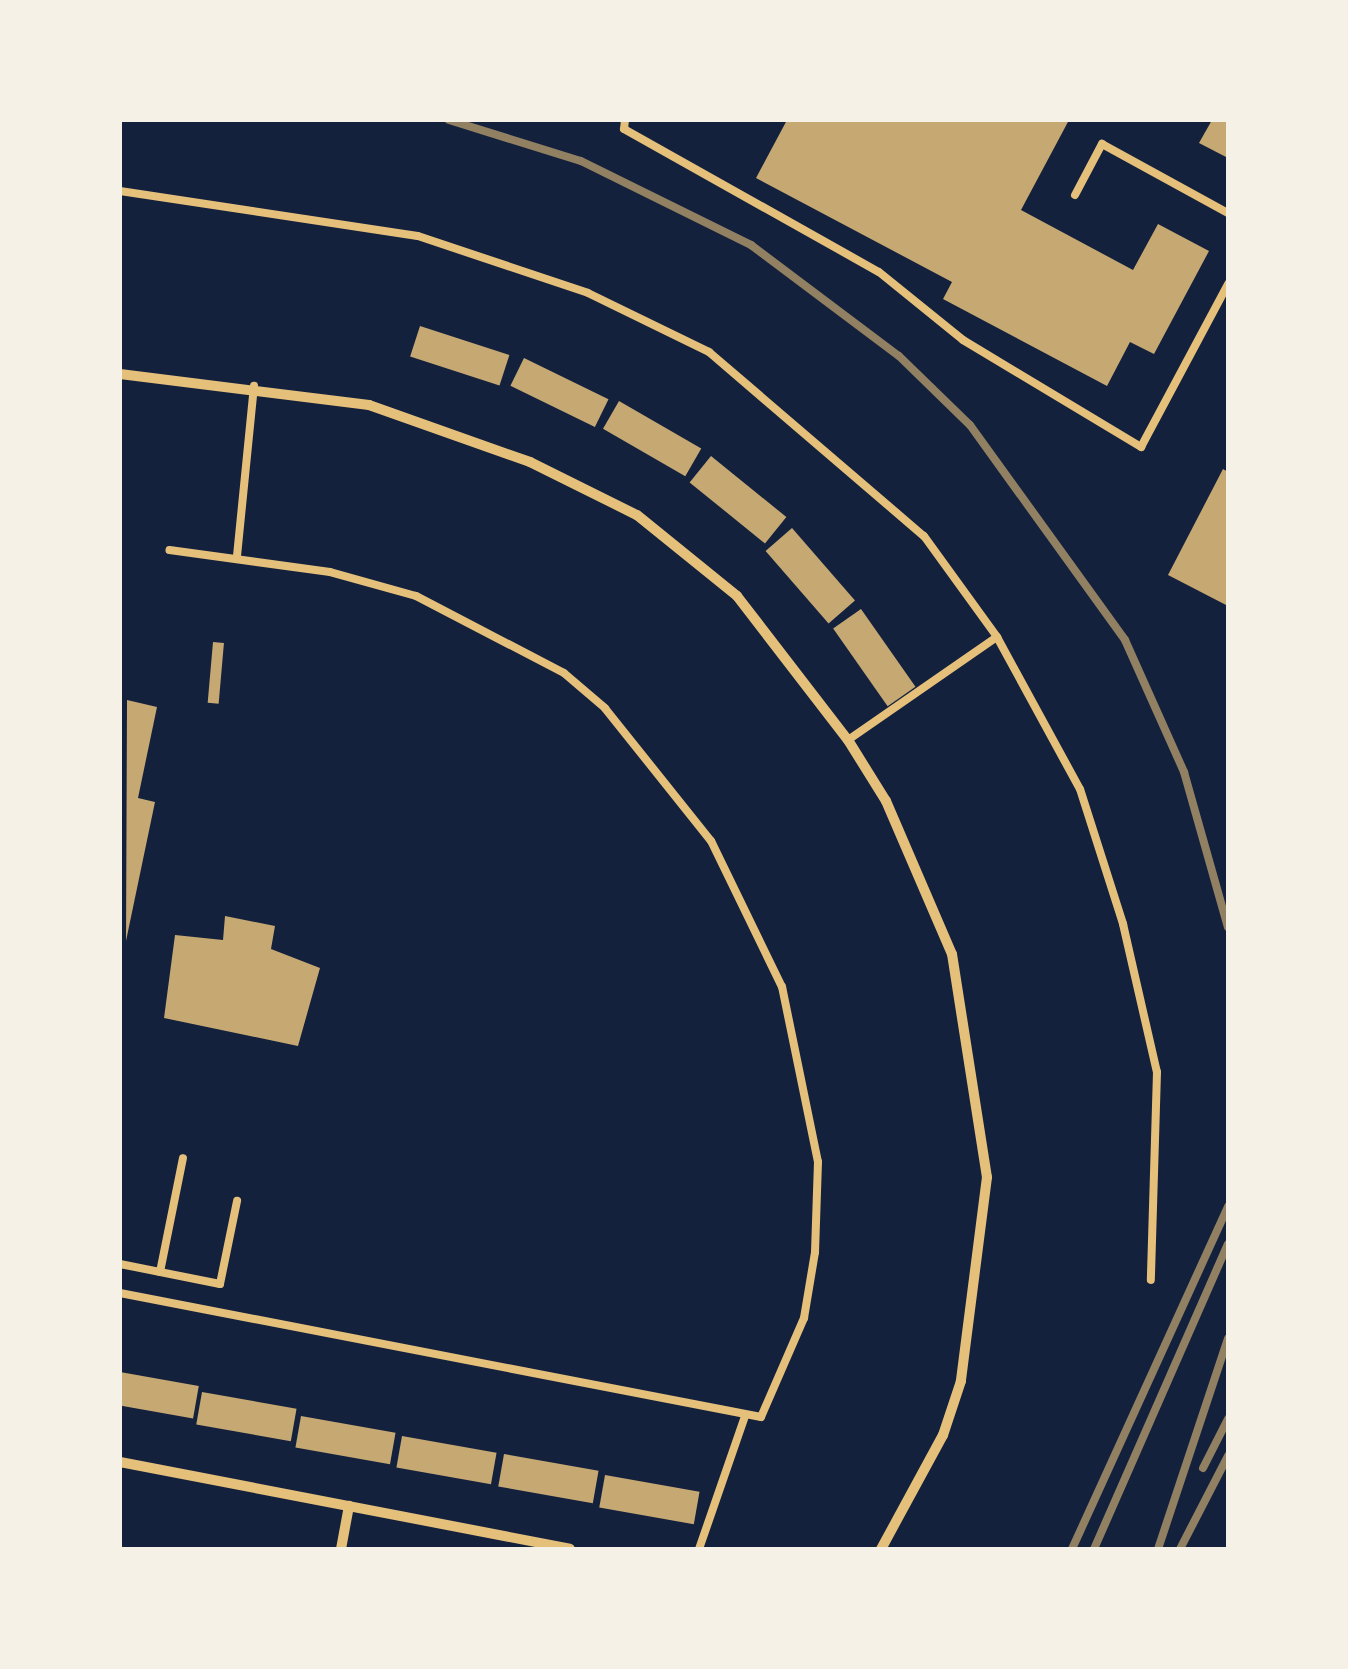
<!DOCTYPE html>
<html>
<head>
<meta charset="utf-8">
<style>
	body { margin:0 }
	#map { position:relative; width:1348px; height:1669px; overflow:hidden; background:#14213d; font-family:Arial,sans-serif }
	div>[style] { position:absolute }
	.building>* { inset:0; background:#c6a872; transform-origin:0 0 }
	.service>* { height:8px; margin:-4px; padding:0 4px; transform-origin:4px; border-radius:4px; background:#e5c07b }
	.minor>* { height:10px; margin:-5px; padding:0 5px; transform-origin:5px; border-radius:5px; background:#e5c07b }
	.rail>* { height:8px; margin:-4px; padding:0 4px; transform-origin:4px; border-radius:4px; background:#918062 }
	span { translate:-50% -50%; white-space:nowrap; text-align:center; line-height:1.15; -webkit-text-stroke:8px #f6f1e7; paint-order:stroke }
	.frame { position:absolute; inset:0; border:122px solid #f6f1e7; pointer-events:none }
</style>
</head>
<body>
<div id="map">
	<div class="building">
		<div style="clip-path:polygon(787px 120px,1069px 120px,1021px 210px,1133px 270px,1158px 224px,1209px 251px,1154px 354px,1130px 342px,1107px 386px,943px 299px,952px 282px,756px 178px)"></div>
		<div style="clip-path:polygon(1212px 120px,1228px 120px,1228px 158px,1199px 143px)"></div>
		<div style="left:420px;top:326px;width:94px;height:32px;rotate:18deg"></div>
		<div style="left:524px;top:358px;width:94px;height:31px;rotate:26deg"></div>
		<div style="left:619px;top:401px;width:95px;height:32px;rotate:30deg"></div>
		<div style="left:711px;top:456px;width:97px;height:34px;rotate:39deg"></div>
		<div style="clip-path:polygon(1223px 469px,1228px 472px,1228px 606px,1168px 575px)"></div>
		<div style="left:792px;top:528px;width:96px;height:35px;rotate:49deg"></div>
		<div style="left:861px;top:609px;width:95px;height:34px;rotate:55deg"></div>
		<div style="left:213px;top:642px;width:11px;height:61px;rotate:5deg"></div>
		<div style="clip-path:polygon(127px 700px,157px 707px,138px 798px,155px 802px,126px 941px)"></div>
		<div style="clip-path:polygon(225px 916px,275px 926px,271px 949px,320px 968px,298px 1046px,164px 1018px,175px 935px,223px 940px)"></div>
		<div style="left:120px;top:1372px;width:80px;height:33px;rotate:10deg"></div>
		<div style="left:202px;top:1392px;width:96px;height:33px;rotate:10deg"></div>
		<div style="left:301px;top:1416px;width:96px;height:32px;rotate:10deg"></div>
		<div style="left:402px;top:1436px;width:96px;height:32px;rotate:10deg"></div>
		<div style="left:504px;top:1454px;width:96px;height:33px;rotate:10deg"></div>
		<div style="left:605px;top:1475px;width:96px;height:33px;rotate:10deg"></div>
	</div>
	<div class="service">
		<div style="left:625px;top:120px;width:9px;rotate:96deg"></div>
		<div style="left:624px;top:129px;width:292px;rotate:29.3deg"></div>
		<div style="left:879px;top:272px;width:108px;rotate:39deg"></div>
		<div style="left:963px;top:340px;width:208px;rotate:31deg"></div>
		<div style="left:1141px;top:447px;width:185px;rotate:-61.9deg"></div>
		<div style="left:120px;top:191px;width:301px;rotate:8.6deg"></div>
		<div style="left:418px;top:236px;width:179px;rotate:18.5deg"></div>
		<div style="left:588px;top:293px;width:135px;rotate:26deg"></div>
		<div style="left:709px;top:352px;width:283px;rotate:40.6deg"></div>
		<div style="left:924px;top:536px;width:125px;rotate:54.1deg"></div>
		<div style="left:997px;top:637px;width:173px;rotate:61.4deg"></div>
		<div style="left:1080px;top:789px;width:142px;rotate:72.3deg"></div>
		<div style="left:1123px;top:924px;width:152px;rotate:77.1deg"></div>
		<div style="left:1157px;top:1072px;width:208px;rotate:91.7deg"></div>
		<div style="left:1075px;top:195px;width:58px;rotate:-62.1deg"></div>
		<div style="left:1102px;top:144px;width:144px;rotate:28.7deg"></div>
		<div style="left:237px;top:556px;width:171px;rotate:-84.3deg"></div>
		<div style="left:848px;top:740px;width:181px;rotate:-34.7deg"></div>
		<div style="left:120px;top:1264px;width:102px;rotate:11.3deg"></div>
		<div style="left:220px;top:1284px;width:85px;rotate:-78.4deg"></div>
		<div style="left:160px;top:1272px;width:116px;rotate:-78.6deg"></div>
		<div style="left:120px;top:1293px;width:653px;rotate:10.95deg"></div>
		<div style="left:761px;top:1417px;width:108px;rotate:-66.5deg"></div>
		<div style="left:804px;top:1318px;width:67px;rotate:-80.5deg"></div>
		<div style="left:815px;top:1252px;width:90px;rotate:-88.1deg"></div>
		<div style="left:818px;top:1162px;width:179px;rotate:-101.6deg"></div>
		<div style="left:782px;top:987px;width:162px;rotate:-115.9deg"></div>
		<div style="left:711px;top:841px;width:170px;rotate:-128.6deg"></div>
		<div style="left:605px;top:708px;width:54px;rotate:-139.5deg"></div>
		<div style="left:564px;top:673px;width:167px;rotate:-152.5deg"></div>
		<div style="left:416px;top:596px;width:89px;rotate:-164.4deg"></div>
		<div style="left:330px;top:572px;width:162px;rotate:-172.2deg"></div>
		<div style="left:699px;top:1549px;width:141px;rotate:-70.9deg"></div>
	</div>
	<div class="minor">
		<div style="left:120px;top:374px;width:251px;rotate:7.1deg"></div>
		<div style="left:369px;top:405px;width:171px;rotate:19.5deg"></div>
		<div style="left:530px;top:462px;width:119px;rotate:26.4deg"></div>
		<div style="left:637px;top:515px;width:129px;rotate:39deg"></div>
		<div style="left:737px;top:596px;width:182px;rotate:52.4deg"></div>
		<div style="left:848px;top:740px;width:72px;rotate:58.1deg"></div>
		<div style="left:886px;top:801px;width:167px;rotate:66.7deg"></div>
		<div style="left:952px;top:954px;width:226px;rotate:81.1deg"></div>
		<div style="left:987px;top:1177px;width:206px;rotate:97.3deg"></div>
		<div style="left:961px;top:1381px;width:57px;rotate:108.4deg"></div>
		<div style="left:943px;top:1435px;width:130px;rotate:118.5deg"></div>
		<div style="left:120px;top:1462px;width:458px;rotate:10.9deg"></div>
		<div style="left:341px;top:1549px;width:44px;rotate:-79.5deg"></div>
	</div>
	<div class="rail">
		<div style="left:449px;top:120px;width:138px;rotate:17.3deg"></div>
		<div style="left:581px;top:161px;width:190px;rotate:26.3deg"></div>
		<div style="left:751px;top:245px;width:185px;rotate:36.9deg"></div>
		<div style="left:899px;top:356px;width:99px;rotate:44.2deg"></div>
		<div style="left:970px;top:425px;width:265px;rotate:54.2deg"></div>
		<div style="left:1125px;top:640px;width:145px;rotate:65.9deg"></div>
		<div style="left:1184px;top:772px;width:161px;rotate:74.2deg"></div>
		<div style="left:1203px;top:1468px;width:55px;rotate:-63deg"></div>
		<div style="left:1072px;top:1549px;width:377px;rotate:-65.5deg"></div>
		<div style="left:1094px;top:1549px;width:333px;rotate:-66.3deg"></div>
		<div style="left:1158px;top:1549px;width:222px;rotate:-71.6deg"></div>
		<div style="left:1180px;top:1549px;width:105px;rotate:-62.7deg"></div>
	</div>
	<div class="frame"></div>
</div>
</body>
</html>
